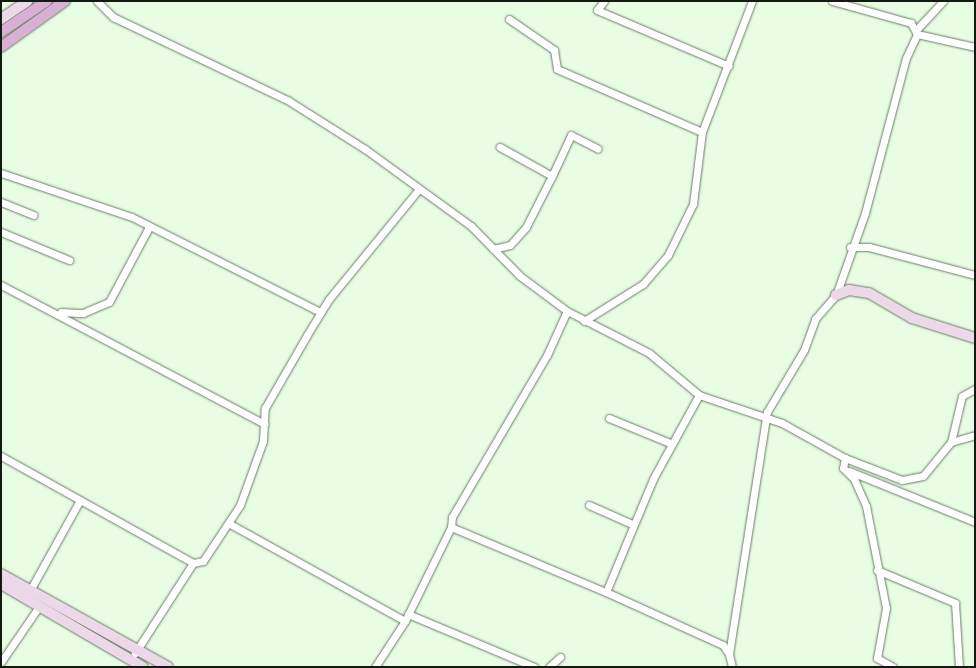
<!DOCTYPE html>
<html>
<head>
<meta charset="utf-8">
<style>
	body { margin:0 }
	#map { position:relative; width:976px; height:668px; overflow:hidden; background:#e9fde5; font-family:Arial,sans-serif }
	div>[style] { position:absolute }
	.roads { filter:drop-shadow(0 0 1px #6a7c67) drop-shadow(0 0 1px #6a7c67) }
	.street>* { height:7px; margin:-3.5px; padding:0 3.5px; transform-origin:3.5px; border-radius:3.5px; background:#fff }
	.secondary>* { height:10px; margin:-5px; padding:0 5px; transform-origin:5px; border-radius:5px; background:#ecd8e9 }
	.primary>* { height:10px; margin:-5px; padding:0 5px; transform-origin:5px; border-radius:5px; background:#d8b0d3 }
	span { translate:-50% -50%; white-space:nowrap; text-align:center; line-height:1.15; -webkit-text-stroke:4px #e9fde5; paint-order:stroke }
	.frame { position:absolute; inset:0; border:2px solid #131a12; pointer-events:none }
</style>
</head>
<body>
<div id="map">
	<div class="roads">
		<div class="street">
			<div style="left:97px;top:1px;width:23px;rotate:45deg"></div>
			<div style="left:113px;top:17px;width:195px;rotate:25.5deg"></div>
			<div style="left:289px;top:101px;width:90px;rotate:32.3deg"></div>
			<div style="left:365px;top:149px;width:131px;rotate:36deg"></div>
			<div style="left:471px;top:226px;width:70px;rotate:45.6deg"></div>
			<div style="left:520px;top:276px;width:59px;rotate:36.7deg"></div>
			<div style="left:567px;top:311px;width:92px;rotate:27.1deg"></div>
			<div style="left:649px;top:353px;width:65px;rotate:40deg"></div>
			<div style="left:699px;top:395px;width:88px;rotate:18.6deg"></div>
			<div style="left:782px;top:423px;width:72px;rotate:29.1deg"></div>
			<div style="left:845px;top:458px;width:61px;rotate:21.1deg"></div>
			<div style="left:902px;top:480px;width:21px;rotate:-11deg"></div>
			<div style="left:923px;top:476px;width:44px;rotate:-50.5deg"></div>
			<div style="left:951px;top:442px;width:25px;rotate:-16deg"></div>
			<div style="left:604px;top:1px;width:11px;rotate:128deg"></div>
			<div style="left:597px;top:10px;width:143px;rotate:23deg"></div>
			<div style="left:509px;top:19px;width:55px;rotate:34.6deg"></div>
			<div style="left:554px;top:50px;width:19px;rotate:81deg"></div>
			<div style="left:557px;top:69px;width:158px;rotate:23.5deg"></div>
			<div style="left:918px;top:28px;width:37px;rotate:-47deg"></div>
			<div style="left:917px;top:34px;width:59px;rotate:12.6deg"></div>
			<div style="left:1px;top:173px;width:138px;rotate:18.6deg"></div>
			<div style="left:132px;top:217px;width:211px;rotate:26.8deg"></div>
			<div style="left:552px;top:176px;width:45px;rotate:-65.1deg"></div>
			<div style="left:571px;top:135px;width:30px;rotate:27deg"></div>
			<div style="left:1px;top:202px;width:35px;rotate:22deg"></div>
			<div style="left:1px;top:232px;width:74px;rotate:22.4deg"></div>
			<div style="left:850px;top:247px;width:19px"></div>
			<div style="left:869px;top:247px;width:110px;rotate:14.8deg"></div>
			<div style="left:493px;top:249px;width:17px;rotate:-13deg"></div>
			<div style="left:510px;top:245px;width:24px;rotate:-48deg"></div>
			<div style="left:526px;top:227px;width:57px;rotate:-63deg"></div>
			<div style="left:552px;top:176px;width:60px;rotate:-150.9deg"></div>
			<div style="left:1px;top:285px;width:298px;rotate:27.8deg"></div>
			<div style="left:61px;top:312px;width:22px;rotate:3deg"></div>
			<div style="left:83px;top:313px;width:28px;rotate:-23deg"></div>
			<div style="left:109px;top:302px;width:85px;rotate:-61.9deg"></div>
			<div style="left:584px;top:321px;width:70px;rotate:-32.1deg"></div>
			<div style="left:643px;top:284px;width:38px;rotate:-49deg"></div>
			<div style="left:668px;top:255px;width:57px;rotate:-63.9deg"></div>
			<div style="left:693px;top:204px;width:73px;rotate:-82.9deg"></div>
			<div style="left:702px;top:132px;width:140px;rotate:-69.1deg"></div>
			<div style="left:609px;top:418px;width:66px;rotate:22.3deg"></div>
			<div style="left:951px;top:442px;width:47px;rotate:-76.6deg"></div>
			<div style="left:962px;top:396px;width:15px;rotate:-28deg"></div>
			<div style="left:1px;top:456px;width:220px;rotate:29.1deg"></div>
			<div style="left:193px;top:563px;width:10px;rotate:-11deg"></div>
			<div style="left:203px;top:561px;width:67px;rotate:-56.5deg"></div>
			<div style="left:240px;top:505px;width:68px;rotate:-70.2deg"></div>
			<div style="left:263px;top:441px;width:33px;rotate:-87deg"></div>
			<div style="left:265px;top:408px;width:84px;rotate:-60.1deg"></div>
			<div style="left:307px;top:335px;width:42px;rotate:-58.6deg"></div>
			<div style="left:329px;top:299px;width:142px;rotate:-50.7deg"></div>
			<div style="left:845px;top:458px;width:10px;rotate:101deg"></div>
			<div style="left:843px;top:468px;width:16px;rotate:45deg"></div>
			<div style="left:854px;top:479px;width:30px;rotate:66deg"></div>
			<div style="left:866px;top:506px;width:104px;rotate:78.9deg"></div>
			<div style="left:886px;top:608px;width:51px;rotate:100.2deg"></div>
			<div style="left:877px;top:658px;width:18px;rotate:29deg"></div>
			<div style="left:849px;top:471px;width:136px;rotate:22deg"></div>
			<div style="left:589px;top:505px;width:47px;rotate:23.8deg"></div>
			<div style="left:230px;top:524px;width:200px;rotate:29deg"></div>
			<div style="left:451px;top:527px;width:168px;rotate:22.8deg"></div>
			<div style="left:606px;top:592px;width:122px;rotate:-67.4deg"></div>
			<div style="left:653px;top:479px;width:96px;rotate:-61.3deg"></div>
			<div style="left:877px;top:570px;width:85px;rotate:22.9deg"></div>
			<div style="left:955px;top:603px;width:64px;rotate:86.4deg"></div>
			<div style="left:606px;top:592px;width:128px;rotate:24.4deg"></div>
			<div style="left:723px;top:645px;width:11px;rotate:56deg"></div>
			<div style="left:28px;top:594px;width:107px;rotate:-61deg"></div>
			<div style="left:408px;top:614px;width:137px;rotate:22.8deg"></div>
			<div style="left:135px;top:653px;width:107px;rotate:-57.2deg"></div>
			<div style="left:1px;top:662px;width:65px;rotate:-55.6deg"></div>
			<div style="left:375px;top:667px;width:55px;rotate:-56.9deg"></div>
			<div style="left:405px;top:621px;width:105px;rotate:-63.9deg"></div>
			<div style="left:451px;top:527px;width:10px;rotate:-84deg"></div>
			<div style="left:452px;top:517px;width:188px;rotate:-59.6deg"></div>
			<div style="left:547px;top:355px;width:48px;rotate:-65.6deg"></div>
			<div style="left:549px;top:667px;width:15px;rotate:-42deg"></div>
			<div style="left:732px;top:667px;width:13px;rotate:-103deg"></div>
			<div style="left:729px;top:654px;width:245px;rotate:-81.1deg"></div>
			<div style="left:767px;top:412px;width:72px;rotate:-59.2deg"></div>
			<div style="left:804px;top:350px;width:33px;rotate:-70deg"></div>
			<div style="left:815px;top:319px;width:32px;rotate:-49deg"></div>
			<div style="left:836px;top:295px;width:87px;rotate:-70.5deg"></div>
			<div style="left:865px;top:213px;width:160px;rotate:-75.2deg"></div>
			<div style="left:906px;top:58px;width:26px;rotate:-65deg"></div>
			<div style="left:917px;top:34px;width:13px;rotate:-119deg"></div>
			<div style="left:911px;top:23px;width:82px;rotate:-164.4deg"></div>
		</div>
		<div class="secondary">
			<div style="left:1px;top:19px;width:32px;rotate:-34deg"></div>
			<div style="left:836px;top:295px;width:14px;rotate:-21deg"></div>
			<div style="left:849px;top:290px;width:20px;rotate:9deg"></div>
			<div style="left:869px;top:293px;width:50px;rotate:30.2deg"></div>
			<div style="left:912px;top:318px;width:66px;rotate:17.6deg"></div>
			<div style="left:1px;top:574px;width:191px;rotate:29.1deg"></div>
			<div style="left:1px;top:584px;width:164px;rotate:30.3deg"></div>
		</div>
		<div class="primary">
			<div style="left:1px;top:32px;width:55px;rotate:-34deg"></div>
			<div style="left:1px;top:47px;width:79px;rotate:-35.7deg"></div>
		</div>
	</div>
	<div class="frame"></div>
</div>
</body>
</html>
